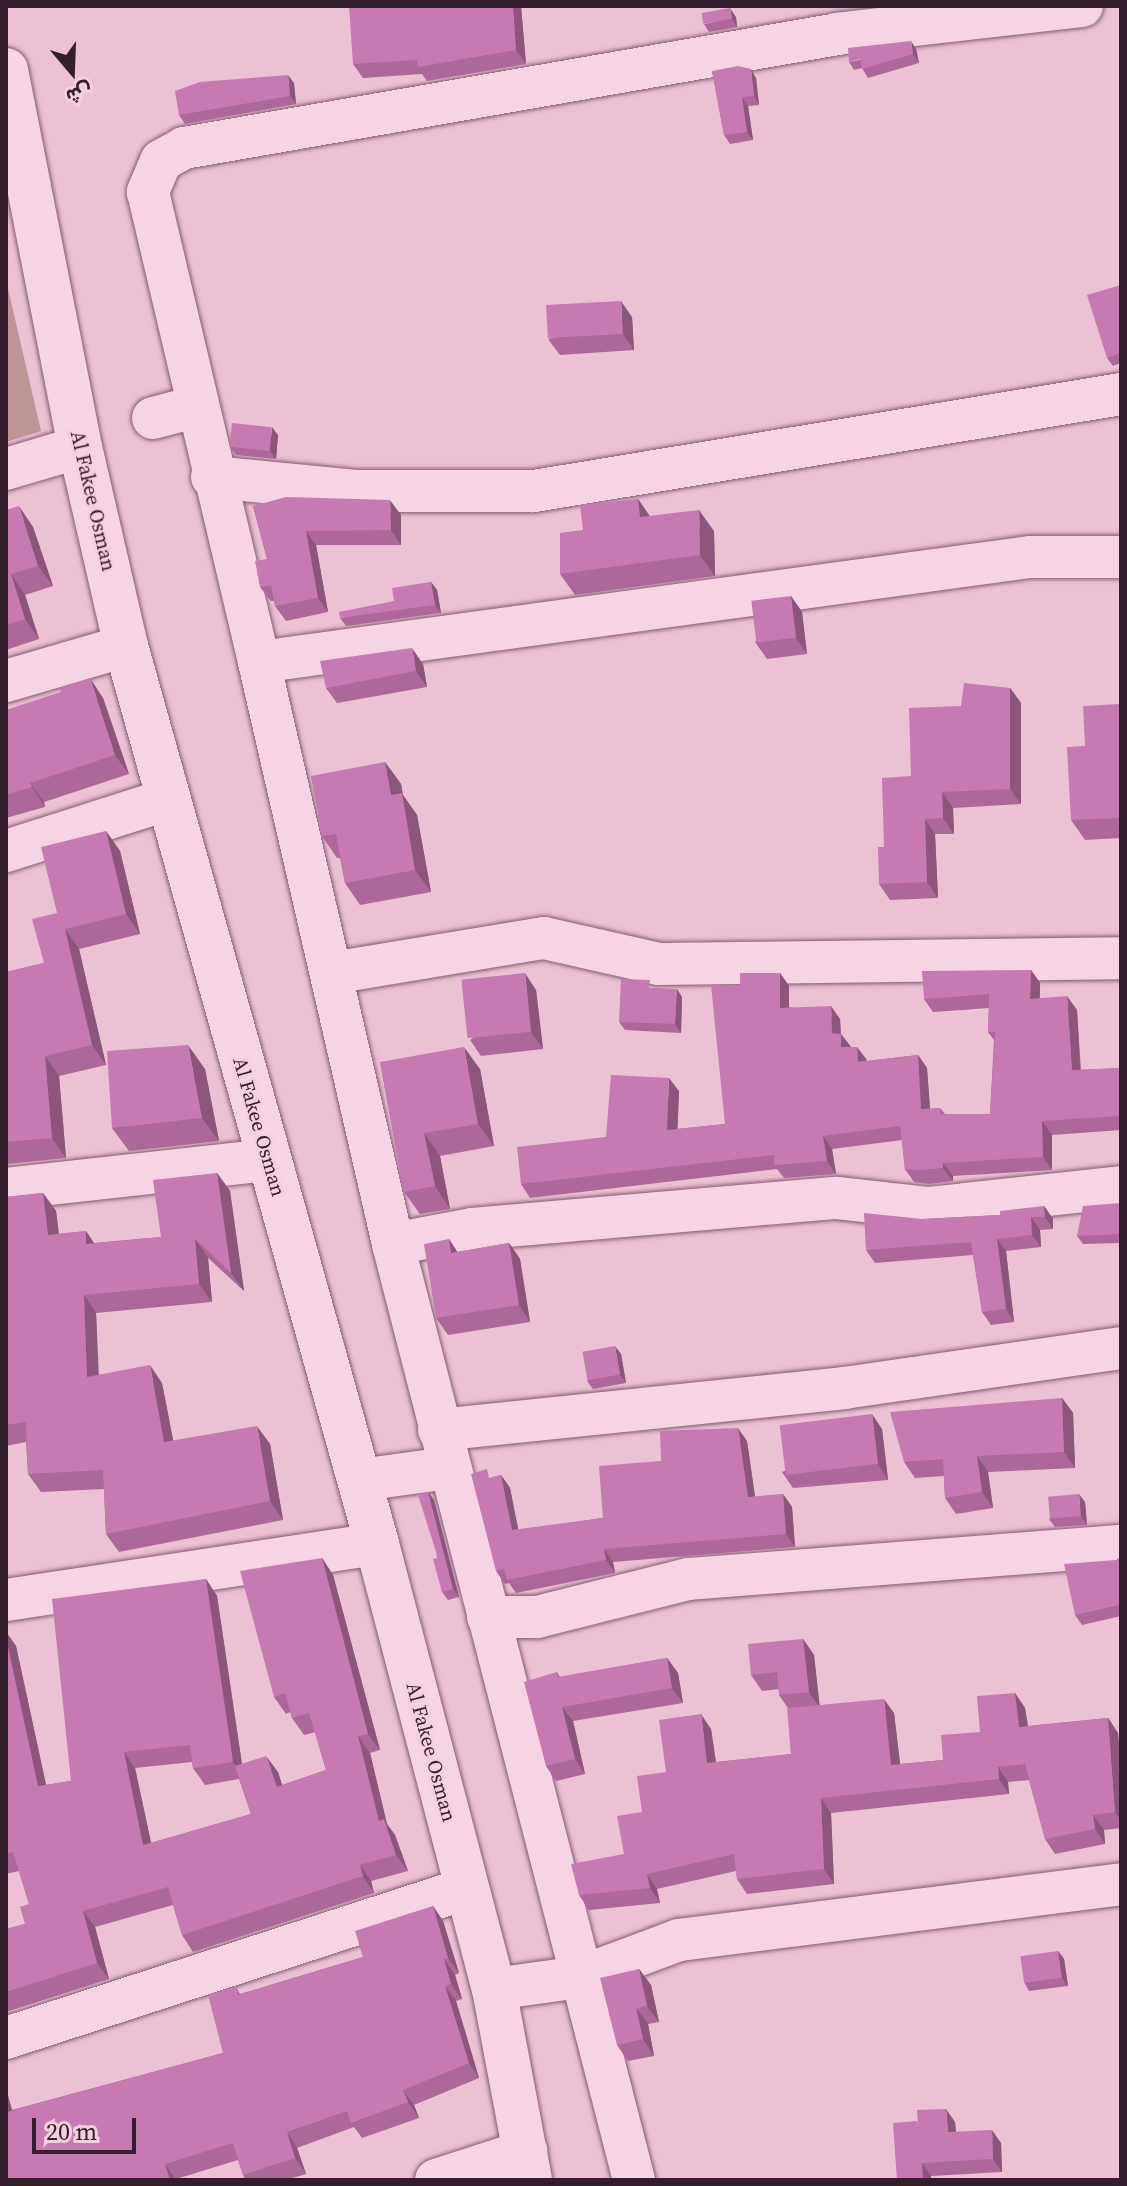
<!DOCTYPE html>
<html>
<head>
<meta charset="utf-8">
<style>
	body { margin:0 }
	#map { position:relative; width:1127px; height:2186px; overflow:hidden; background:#ebc1d3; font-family:"Source Serif 4",Vazirmatn,serif }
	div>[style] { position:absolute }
	.cemetery>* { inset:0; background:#bd9596 }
	.roads { filter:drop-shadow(0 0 2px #835a73) drop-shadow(0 0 2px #835a73) }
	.minor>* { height:42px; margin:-21px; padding:0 21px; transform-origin:21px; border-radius:21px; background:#f6d4e3 }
	.tertiary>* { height:44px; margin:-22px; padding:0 22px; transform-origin:22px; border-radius:22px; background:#f6d4e3 }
	.wall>* { inset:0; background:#ab6898 }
	.shaded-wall>* { inset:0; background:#8b557c }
	.building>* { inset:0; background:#c779b1; transform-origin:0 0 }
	span { translate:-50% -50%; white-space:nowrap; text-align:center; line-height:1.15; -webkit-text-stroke:6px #f3d0df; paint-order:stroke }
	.street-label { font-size:20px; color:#341d2c }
	.frame { position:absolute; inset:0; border:8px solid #341d2c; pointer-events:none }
	.north { position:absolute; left:32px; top:32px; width:80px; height:80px; -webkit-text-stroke:6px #f3d0df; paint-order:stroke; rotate:161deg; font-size:22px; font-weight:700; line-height:32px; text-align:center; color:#341d2c }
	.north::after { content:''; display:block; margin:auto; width:28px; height:36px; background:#341d2c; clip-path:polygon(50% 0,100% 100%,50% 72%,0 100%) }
	.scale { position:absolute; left:32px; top:2118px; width:104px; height:36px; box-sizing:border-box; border:4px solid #341d2c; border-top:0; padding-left:10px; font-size:24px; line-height:28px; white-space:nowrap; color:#341d2c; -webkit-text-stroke:6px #f3d0df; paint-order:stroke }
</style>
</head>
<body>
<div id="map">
	<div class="cemetery">
		<div style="clip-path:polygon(6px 280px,41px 431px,6px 442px)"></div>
	</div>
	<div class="roads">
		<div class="minor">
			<div style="left:1082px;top:6px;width:246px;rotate:173.5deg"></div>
			<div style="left:838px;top:34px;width:664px;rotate:170.11deg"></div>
			<div style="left:184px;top:148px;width:26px;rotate:151deg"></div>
			<div style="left:161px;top:161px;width:34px;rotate:113deg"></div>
			<div style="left:148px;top:192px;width:483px;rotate:76.7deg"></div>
			<div style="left:259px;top:662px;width:778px;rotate:-7.76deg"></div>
			<div style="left:1030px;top:557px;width:91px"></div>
			<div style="left:153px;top:418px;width:43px;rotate:-14.7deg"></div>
			<div style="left:6px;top:469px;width:77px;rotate:-16.6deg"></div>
			<div style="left:212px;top:477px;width:147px;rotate:5.5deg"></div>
			<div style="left:358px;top:491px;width:176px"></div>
			<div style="left:534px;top:491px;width:595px;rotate:-9.38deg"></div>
			<div style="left:259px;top:662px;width:597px;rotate:77.03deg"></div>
			<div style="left:393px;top:1244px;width:967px;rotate:75.56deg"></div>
			<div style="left:6px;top:681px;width:125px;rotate:-16.3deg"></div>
			<div style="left:6px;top:851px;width:168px;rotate:-17.7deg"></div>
			<div style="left:332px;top:973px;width:215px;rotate:-9.4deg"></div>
			<div style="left:544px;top:938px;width:118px;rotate:12.7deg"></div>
			<div style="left:659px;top:964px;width:462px;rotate:-0.7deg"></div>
			<div style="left:6px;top:1189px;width:264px;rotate:-6.3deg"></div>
			<div style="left:393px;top:1244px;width:80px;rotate:-10.8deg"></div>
			<div style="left:472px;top:1229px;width:366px;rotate:-4.9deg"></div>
			<div style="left:837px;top:1198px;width:93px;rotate:6.2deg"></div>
			<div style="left:929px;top:1208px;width:193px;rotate:-6.2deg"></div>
			<div style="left:439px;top:1430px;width:407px;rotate:-5.9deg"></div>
			<div style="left:844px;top:1388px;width:280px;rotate:-8.2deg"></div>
			<div style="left:360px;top:1480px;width:89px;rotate:-7.8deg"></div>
			<div style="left:6px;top:1600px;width:375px;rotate:-8.6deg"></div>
			<div style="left:488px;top:1617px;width:49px"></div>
			<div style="left:537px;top:1617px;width:156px;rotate:-14.1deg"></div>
			<div style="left:688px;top:1579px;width:434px;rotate:-4.4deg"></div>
			<div style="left:494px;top:1989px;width:87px;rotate:-7.9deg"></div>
			<div style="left:580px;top:1977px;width:106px;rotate:-20.5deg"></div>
			<div style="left:679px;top:1940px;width:446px;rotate:-7.2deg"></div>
			<div style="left:6px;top:2038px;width:485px;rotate:-18deg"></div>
			<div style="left:436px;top:2180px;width:95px;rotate:-17.9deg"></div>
		</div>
		<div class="tertiary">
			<div style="left:6px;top:70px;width:384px;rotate:78.9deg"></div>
			<div style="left:80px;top:447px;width:204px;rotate:77deg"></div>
			<div style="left:126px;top:646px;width:932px;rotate:74.38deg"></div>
			<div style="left:377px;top:1544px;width:460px;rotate:75.3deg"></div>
			<div style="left:494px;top:1989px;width:194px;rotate:79.3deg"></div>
		</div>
	</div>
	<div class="wall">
		<div style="clip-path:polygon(521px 6px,526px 64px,427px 81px,422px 74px,363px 78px,353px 64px)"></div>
		<div style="clip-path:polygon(851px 6px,871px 6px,853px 8px)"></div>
		<div style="clip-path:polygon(736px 17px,737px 27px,709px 32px,704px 24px)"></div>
		<div style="clip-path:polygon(916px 49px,919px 63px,868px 78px,862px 68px,854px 70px,849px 62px)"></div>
		<div style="clip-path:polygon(712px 71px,756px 78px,759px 105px,748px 106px,753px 140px,730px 144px,724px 135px)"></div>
		<div style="clip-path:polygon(294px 83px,296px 104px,185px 124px,179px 115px)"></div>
		<div style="clip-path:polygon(1121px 285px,1121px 363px,1113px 366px,1107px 358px)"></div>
		<div style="clip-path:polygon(632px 317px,634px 350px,560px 355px,548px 339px)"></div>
		<div style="clip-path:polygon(278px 435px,276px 459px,236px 455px,230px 447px)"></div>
		<div style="clip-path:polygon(638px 499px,650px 516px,714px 531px,715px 576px,575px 595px,560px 574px,583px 530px)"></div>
		<div style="clip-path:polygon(253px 506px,401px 515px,401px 545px,316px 545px,328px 612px,286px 621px,275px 606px,274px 601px,271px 601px,260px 587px,267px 559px)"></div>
		<div style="clip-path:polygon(6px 510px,33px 527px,53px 586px,25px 595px,39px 639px,6px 650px)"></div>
		<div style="clip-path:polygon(431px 582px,437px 590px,441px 613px,346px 626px,340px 618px,394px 601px)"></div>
		<div style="clip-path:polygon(791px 596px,802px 612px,807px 654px,767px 659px,755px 642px)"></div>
		<div style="clip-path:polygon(423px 664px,427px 687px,337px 703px,326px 688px)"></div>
		<div style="clip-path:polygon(1010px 688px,1021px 703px,1021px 804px,953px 808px,954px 834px,935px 834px,938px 898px,890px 900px,879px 884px,884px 847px,911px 776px,961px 706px)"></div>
		<div style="clip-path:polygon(103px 698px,129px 774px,44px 802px,45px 807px,6px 818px,6px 710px)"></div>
		<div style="clip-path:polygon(1121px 704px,1121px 838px,1085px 840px,1071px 820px,1085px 746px)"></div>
		<div style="clip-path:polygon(385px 762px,401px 784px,403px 795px,417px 815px,431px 892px,360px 905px,345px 883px,340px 858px,337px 858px,322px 836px)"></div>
		<div style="clip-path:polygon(106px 831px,120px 851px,140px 934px,79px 949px,106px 1065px,59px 1076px,66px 1158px,6px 1164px,6px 972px,44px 963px,57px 913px)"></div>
		<div style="clip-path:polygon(1031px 970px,1040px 983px,1040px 998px,1077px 1010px,1081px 1070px,1121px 1068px,1121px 1130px,1052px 1135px,1052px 1170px,953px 1176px,953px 1181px,929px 1184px,914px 1182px,905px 1169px,902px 1140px,832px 1149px,836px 1174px,784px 1178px,777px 1169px,530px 1198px,521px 1184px,606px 1137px,679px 1091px,677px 1129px,725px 1124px,740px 986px,780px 973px,789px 986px,789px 1007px,840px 1019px,841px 1034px,851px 1047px,867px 1061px,918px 1055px,927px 1068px,930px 1109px,940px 1108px,945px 1114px,990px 1114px,994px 1040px,988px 1032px,989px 1008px,933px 1012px,924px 999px)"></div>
		<div style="clip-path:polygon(656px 988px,682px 997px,681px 1033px,625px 1030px,619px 1022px)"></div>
		<div style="clip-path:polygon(536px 990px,543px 1049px,481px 1056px,470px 1040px)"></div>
		<div style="clip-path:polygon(380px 1062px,480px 1069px,494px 1146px,440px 1156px,450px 1209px,420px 1214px,404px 1192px)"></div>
		<div style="clip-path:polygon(205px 1069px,219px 1141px,129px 1151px,112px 1128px)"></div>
		<div style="clip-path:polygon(217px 1173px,230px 1191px,244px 1291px,208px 1258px,212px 1302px,96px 1313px,99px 1375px,162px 1383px,173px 1441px,270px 1444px,283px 1520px,119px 1552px,106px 1534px,104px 1489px,41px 1492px,28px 1474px,26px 1442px,6px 1446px,6px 1197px,43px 1193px,56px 1211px,59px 1234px,86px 1231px,94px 1243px,161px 1237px)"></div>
		<div style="clip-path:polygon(1121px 1203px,1121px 1243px,1083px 1244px,1077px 1236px)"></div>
		<div style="clip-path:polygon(1044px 1206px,1053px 1219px,1053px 1229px,1040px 1230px,1041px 1247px,1006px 1251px,1014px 1322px,991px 1325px,982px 1312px,973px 1255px,875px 1263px,866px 1250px,922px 1219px,1000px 1215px)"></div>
		<div style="clip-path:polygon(449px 1239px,457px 1252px,509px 1243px,520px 1259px,530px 1322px,448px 1335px,436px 1318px)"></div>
		<div style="clip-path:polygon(621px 1354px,626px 1383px,593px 1389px,587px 1381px)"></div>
		<div style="clip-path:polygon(1062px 1398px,1073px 1413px,1075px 1468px,988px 1472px,993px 1508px,956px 1514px,945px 1498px,944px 1476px,915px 1478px,904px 1462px)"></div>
		<div style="clip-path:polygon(882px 1429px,888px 1480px,793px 1488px,782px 1472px)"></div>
		<div style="clip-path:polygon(747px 1441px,755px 1497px,783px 1494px,792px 1507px,795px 1547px,613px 1562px,615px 1573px,516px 1593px,509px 1583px,505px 1584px,496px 1571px,493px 1477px,501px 1475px,510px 1488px,518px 1530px,603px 1518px,661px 1461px)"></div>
		<div style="clip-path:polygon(428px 1492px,434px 1500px,459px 1597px,448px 1600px,442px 1592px)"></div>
		<div style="clip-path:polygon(1085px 1502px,1087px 1525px,1055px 1527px,1049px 1519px)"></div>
		<div style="clip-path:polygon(evenodd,322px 1558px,333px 1575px,380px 1750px,370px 1753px,387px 1824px,395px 1835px,408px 1871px,371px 1881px,374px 1893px,193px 1952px,182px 1935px,173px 1905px,95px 1927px,109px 1979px,6px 2012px,6px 1929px,25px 1924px,29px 1904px,19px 1871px,6px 1874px,6px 1632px,16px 1646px,46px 1785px,71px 1781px,206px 1579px,217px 1596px,242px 1764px,278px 1772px,282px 1785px,326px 1770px,315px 1732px,304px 1735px,292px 1718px,290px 1712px,286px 1714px,274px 1697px,322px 1558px,192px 1762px,193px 1768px,205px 1785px,239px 1779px,251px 1814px,151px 1843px,135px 1768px,192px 1762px)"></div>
		<div style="clip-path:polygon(1116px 1560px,1121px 1616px,1082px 1625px,1075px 1615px)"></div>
		<div style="clip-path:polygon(803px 1639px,814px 1655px,819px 1705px,894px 1713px,900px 1764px,943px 1760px,980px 1732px,1015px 1693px,1025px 1708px,1028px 1726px,1108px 1718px,1118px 1733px,1121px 1770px,1121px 1828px,1104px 1830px,1105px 1844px,1055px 1854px,1045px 1839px,1029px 1780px,1008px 1782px,1009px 1794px,831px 1813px,834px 1884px,747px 1894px,737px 1879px,736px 1871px,657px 1889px,660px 1903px,589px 1910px,579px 1895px,624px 1854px,642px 1812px,666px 1772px,711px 1729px,716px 1762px,791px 1754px,788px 1708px,779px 1695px,779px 1689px,762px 1691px,751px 1675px)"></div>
		<div style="clip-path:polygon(667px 1658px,678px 1673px,683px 1703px,573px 1721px,585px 1774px,556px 1781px,546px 1766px,557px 1672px,560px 1677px)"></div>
		<div style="clip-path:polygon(433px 1906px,443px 1921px,459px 1973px,455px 1975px,462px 1999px,456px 2001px,479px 2078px,414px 2105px,419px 2118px,362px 2138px,354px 2127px,297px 2148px,306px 2174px,286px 2180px,246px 2180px,243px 2175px,238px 2160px,176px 2179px,6px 2180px,8px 2096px,12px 2110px,223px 2053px,236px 1987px,240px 1994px,363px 1957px)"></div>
		<div style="clip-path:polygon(1058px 1951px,1064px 1959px,1068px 1986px,1029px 1991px,1024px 1982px)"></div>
		<div style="clip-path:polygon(639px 1969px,651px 1985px,659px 2022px,648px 2024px,654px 2056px,628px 2061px,617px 2045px)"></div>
		<div style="clip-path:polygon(955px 2122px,956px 2132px,1001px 2143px,1002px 2172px,931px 2176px,897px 2180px)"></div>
	</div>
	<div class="shaded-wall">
		<div style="clip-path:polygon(513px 6px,521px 6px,526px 64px,516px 50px)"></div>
		<div style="clip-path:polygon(730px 8px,736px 17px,737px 27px,732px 19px)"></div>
		<div style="clip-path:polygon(911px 41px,916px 49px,919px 63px,913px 54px)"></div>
		<div style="clip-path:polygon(751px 69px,756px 78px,759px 105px,754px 96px)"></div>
		<div style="clip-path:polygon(288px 75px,294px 83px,296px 104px,290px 96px)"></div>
		<div style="clip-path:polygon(742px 97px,748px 106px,753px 140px,747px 132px)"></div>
		<div style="clip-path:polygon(621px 301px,632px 317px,634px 350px,623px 334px)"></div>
		<div style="clip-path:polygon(272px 427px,278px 435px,276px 459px,270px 451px)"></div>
		<div style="clip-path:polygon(638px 499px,652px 520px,640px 517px)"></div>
		<div style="clip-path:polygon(390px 500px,401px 515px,401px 545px,391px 530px)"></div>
		<div style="clip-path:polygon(19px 506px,33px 527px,53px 586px,38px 566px)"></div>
		<div style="clip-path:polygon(699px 510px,714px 531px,715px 576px,700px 555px)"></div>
		<div style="clip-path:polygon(306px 531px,316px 545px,328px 612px,318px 598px)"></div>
		<div style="clip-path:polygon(11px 574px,25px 595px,39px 639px,25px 619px)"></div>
		<div style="clip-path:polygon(431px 582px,437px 590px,441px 613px,435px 605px)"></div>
		<div style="clip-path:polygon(791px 596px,802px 612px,807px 654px,796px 638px)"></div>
		<div style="clip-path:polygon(412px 648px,423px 664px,427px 687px,416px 671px)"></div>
		<div style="clip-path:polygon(90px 678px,103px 698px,129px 774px,115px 755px)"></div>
		<div style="clip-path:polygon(1010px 688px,1021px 703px,1021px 804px,1010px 789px)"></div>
		<div style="clip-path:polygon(385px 762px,401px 784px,403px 795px,417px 815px,431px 892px,415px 870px,391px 795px)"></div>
		<div style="clip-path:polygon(30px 783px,44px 802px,45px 807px,32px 787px)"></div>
		<div style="clip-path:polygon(942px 792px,953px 808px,954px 834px,943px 818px)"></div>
		<div style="clip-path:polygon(925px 819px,935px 834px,938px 898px,927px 882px)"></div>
		<div style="clip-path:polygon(106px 831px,120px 851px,140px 934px,126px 914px)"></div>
		<div style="clip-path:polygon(65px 929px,79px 949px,106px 1065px,92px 1045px)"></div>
		<div style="clip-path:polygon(1031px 970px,1040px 983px,1039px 1012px,1030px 999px)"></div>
		<div style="clip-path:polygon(525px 973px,536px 990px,543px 1049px,531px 1032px)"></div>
		<div style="clip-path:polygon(780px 973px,789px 986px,789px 1021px,780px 1008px)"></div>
		<div style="clip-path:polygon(677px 989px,682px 997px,681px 1033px,675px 1024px)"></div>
		<div style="clip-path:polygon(1067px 996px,1077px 1010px,1081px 1084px,1072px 1070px)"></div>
		<div style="clip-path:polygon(831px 1006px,840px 1019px,841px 1044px,841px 1034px,851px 1047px,850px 1061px,832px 1033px)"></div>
		<div style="clip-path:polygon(188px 1045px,205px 1069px,219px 1141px,202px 1118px)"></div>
		<div style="clip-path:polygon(464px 1047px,480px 1069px,494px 1146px,478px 1124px)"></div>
		<div style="clip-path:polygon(857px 1047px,867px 1060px,858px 1062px)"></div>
		<div style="clip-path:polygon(918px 1055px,927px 1068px,931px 1123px,921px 1109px)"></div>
		<div style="clip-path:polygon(45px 1056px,59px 1076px,66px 1158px,52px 1138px)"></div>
		<div style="clip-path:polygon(669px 1078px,679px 1091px,677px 1144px,667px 1130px)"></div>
		<div style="clip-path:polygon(1042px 1121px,1052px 1135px,1052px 1170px,1043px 1157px)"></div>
		<div style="clip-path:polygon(424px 1133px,440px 1156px,450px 1209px,435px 1186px)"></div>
		<div style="clip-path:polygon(823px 1136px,832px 1149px,836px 1174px,827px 1161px)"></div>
		<div style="clip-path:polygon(943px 1163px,953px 1176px,953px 1181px,943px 1168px)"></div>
		<div style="clip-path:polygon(217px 1173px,230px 1191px,244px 1291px,231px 1273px)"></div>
		<div style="clip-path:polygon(43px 1193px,56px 1211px,61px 1253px,48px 1235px)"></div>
		<div style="clip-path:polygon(1044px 1206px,1053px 1219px,1053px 1229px,1045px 1217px)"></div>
		<div style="clip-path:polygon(1031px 1217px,1040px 1230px,1041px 1247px,1032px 1235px)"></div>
		<div style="clip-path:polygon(86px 1231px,98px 1249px,86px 1244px)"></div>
		<div style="clip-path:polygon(195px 1239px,208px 1258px,212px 1302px,199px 1284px)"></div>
		<div style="clip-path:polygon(449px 1239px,460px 1256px,451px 1253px)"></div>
		<div style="clip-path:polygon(997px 1239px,1006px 1251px,1014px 1322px,1006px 1309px)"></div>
		<div style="clip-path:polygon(509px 1243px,520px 1259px,530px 1322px,519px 1305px)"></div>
		<div style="clip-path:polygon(84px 1295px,96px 1313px,99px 1395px,87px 1377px)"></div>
		<div style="clip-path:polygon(615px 1346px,621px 1354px,626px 1383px,620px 1375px)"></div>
		<div style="clip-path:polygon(150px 1365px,162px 1383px,177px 1460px,164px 1442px)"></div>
		<div style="clip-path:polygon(1062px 1398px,1073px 1413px,1075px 1468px,1064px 1452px)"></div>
		<div style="clip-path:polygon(872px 1414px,882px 1429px,888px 1480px,878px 1464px)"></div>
		<div style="clip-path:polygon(257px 1426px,270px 1444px,283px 1520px,270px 1501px)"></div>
		<div style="clip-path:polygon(738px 1428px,747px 1441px,757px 1510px,748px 1497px)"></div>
		<div style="clip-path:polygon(977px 1456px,988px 1472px,993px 1508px,982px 1492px)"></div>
		<div style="clip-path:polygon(501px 1475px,510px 1488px,521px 1543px,512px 1530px)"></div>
		<div style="clip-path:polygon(428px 1492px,434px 1500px,459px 1597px,453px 1589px)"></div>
		<div style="clip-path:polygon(783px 1494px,792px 1507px,795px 1547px,786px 1534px)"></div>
		<div style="clip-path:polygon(1079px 1494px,1085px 1502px,1087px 1525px,1081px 1516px)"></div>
		<div style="clip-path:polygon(604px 1549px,613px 1562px,615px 1573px,606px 1560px)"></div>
		<div style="clip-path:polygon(322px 1558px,333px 1575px,380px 1750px,368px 1734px)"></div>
		<div style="clip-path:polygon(206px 1579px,217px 1596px,244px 1778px,233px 1762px)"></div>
		<div style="clip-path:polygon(6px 1632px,16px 1646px,50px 1803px,38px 1786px,6px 1638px)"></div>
		<div style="clip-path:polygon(803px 1639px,814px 1655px,820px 1708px,809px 1692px)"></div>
		<div style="clip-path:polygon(667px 1658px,678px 1673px,683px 1703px,672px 1688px)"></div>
		<div style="clip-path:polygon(1015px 1693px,1025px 1708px,1030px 1741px,1019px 1727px)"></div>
		<div style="clip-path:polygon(884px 1699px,894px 1713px,902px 1780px,891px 1765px)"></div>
		<div style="clip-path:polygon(562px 1707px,573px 1721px,585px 1774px,575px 1759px)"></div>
		<div style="clip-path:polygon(701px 1714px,711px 1729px,718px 1777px,707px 1763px)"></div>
		<div style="clip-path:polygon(1108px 1718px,1118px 1733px,1121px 1770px,1121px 1821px,1115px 1812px)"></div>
		<div style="clip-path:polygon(358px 1736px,370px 1753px,387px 1824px,395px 1835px,408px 1871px,396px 1855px,379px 1821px)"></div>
		<div style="clip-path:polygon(124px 1752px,135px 1768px,155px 1861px,143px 1845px)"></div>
		<div style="clip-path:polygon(266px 1756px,278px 1772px,288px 1804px,277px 1787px)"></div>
		<div style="clip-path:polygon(998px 1767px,1008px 1782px,1009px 1794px,999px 1779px)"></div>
		<div style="clip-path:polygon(821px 1798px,831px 1813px,834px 1884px,824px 1869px)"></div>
		<div style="clip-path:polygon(1093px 1815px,1104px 1830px,1105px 1844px,1095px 1829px)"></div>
		<div style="clip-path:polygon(360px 1865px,371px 1881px,374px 1893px,363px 1876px)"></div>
		<div style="clip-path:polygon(647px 1874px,657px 1889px,660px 1903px,650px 1888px)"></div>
		<div style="clip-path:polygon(433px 1906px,443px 1921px,459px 1973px,448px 1958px)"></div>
		<div style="clip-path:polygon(83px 1911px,95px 1927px,109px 1979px,97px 1963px)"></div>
		<div style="clip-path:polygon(1058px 1951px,1064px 1959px,1068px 1986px,1062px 1978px)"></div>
		<div style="clip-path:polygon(444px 1959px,455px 1975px,462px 1999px,451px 1984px)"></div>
		<div style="clip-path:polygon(639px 1969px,651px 1985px,659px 2022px,647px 2006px)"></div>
		<div style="clip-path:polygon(445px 1986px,456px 2001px,479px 2078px,469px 2063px)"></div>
		<div style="clip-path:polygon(636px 2008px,648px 2024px,654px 2056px,643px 2039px)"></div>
		<div style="clip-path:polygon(403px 2090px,414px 2105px,419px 2118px,408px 2102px)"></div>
		<div style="clip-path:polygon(6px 2093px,8px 2096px,17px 2127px,6px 2109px)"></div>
		<div style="clip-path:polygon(946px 2109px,955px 2122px,957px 2145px,948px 2132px)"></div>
		<div style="clip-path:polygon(992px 2130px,1001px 2143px,1002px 2172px,993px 2159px)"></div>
		<div style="clip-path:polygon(287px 2132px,297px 2148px,306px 2174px,295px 2158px)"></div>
		<div style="clip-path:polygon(922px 2163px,931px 2176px,931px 2180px,923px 2180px)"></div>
		<div style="clip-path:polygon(165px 2164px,176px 2180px,170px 2180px)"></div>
	</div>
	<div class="building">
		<div style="clip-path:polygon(349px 6px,513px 6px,516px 50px,418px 67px,417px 60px,353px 64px)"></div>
		<div style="left:730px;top:8px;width:11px;height:29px;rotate:80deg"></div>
		<div style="clip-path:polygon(911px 41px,913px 54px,862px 69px,860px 59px,849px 62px,848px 48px)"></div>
		<div style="clip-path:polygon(738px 66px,751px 69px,754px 96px,742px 97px,747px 132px,724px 135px,712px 71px)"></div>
		<div style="clip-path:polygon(288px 75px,290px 96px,179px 115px,175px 91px,200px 82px)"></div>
		<div style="clip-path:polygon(1121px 285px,1121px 353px,1107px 358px,1087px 295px)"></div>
		<div style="left:621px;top:301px;width:33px;height:75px;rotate:87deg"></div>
		<div style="left:232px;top:423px;width:40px;height:24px;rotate:6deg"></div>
		<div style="clip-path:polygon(286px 497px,390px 500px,391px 530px,306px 531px,318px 598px,275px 606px,271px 585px,260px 587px,255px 561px,267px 559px,253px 506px)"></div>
		<div style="clip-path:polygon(638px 499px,640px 517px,699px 510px,700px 555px,560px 574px,560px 533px,583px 530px,580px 505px)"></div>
		<div style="clip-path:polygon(19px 506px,38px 566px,11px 574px,25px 619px,6px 625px,6px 510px)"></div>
		<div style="clip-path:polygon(431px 582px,435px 605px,340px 618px,339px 612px,394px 601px,392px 588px)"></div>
		<div style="left:791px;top:596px;width:42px;height:40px;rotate:83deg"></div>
		<div style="clip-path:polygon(412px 648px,416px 671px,326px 688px,320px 661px)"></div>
		<div style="clip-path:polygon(90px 678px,115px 755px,30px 783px,32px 787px,6px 795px,6px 710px,61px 692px,60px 688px)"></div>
		<div style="clip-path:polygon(964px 683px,1010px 688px,1010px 789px,942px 792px,943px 818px,925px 819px,927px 882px,879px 884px,878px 847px,884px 847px,882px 778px,911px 776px,909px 708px,961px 706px)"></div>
		<div style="clip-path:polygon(1121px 704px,1121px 818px,1071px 820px,1067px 747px,1085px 746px,1083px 706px)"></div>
		<div style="clip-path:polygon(385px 762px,391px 795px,402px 793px,415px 870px,345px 883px,336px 834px,322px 836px,311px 776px)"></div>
		<div style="clip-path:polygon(106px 831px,126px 914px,65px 929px,92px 1045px,45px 1056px,52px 1138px,6px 1142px,6px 972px,44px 963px,32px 919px,57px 913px,41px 847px)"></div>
		<div style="clip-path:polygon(1031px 970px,1030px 999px,1067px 996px,1072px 1070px,1121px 1068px,1121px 1116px,1042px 1121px,1043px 1157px,943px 1163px,943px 1168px,920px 1170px,905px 1169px,900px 1126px,823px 1136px,827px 1161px,774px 1165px,774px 1155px,521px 1184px,517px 1147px,606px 1137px,611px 1075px,669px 1078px,667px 1130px,725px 1124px,711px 985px,740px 986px,740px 973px,780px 973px,780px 1008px,831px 1006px,832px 1033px,841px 1034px,841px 1047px,857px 1047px,858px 1062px,918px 1055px,921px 1109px,940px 1108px,940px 1114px,990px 1114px,995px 1032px,988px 1032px,989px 994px,924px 999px,922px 971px)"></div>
		<div style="left:525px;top:973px;width:59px;height:64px;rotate:84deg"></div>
		<div style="clip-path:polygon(621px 979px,650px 980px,649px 988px,677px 989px,675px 1024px,619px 1022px)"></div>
		<div style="clip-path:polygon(188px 1045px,202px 1118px,112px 1128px,107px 1051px)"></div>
		<div style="clip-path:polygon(464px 1047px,478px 1124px,424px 1133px,435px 1186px,404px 1192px,380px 1062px)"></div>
		<div style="clip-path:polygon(217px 1173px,231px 1273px,195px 1239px,199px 1284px,84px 1295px,87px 1377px,150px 1365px,164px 1442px,257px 1426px,270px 1501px,106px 1534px,103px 1470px,28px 1474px,26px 1422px,6px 1425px,6px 1197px,43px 1193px,48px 1235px,86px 1231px,86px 1244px,161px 1237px,153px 1180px)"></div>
		<div style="clip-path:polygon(1121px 1203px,1121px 1234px,1077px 1236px,1083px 1206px)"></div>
		<div style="clip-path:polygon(1044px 1206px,1045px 1217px,1031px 1217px,1032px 1235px,997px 1239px,1006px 1309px,982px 1312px,971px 1242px,866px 1250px,864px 1213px,922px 1219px,1000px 1215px,1000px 1211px)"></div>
		<div style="clip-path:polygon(449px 1239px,451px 1253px,509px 1243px,519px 1305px,436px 1318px,424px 1244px)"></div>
		<div style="left:615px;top:1346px;width:29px;height:33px;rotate:80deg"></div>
		<div style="clip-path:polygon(1062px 1398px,1064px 1452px,977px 1456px,982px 1492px,945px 1498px,943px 1459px,904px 1462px,890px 1412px)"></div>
		<div style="left:872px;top:1414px;width:50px;height:93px;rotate:83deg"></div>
		<div style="clip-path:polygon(738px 1428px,748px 1497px,783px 1494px,786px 1534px,604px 1549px,606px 1560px,507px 1580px,504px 1569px,496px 1571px,471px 1474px,487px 1469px,489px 1478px,501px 1475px,512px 1530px,603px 1518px,599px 1466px,661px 1461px,660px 1431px)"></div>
		<div style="clip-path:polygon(428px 1492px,453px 1589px,442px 1592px,433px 1559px,438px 1558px,418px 1495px)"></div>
		<div style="left:1079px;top:1494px;width:22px;height:31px;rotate:85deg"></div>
		<div style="clip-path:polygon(1121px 1556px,1121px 1617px,1119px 1605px,1075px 1615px,1064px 1564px,1116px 1560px)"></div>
		<div style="clip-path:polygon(322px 1558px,368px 1734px,358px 1736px,379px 1821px,384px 1819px,396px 1855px,360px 1865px,363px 1876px,182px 1935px,168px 1887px,83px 1911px,97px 1963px,6px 1992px,6px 1929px,25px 1924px,20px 1907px,29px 1904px,13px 1852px,6px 1854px,6px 1638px,38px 1786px,71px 1781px,52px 1599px,206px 1579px,233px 1762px,193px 1768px,190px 1745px,124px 1752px,143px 1845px,251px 1814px,235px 1766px,266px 1756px,277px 1787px,326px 1770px,309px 1713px,292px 1718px,285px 1693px,274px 1697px,240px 1571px)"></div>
		<div style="clip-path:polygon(803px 1639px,809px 1692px,779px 1695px,777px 1672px,751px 1675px,748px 1644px)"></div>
		<div style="clip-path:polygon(667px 1658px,672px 1688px,562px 1707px,575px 1759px,546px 1766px,524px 1682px,557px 1672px,558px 1677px)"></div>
		<div style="clip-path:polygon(1015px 1693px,1019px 1727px,1108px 1718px,1115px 1812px,1093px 1815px,1095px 1829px,1045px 1839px,1025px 1764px,998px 1767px,999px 1779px,821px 1798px,824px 1869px,737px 1879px,734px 1854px,647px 1874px,650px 1888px,579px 1895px,571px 1864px,624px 1854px,617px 1816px,642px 1812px,637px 1776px,666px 1772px,659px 1720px,701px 1714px,707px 1763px,791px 1754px,787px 1708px,884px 1699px,891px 1765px,943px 1760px,941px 1735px,980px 1732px,977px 1696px)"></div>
		<div style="clip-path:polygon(433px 1906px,448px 1958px,444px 1959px,451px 1984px,445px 1986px,469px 2063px,403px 2090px,408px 2102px,351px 2123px,347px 2111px,287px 2132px,295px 2158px,243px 2175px,233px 2143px,165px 2164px,170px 2180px,6px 2180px,6px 2109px,7px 2112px,223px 2053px,208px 1995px,236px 1987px,238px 1995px,363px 1957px,355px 1931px)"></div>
		<div style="left:1058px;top:1951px;width:27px;height:38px;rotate:82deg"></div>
		<div style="clip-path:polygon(639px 1969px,647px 2006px,636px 2008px,643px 2039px,617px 2045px,600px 1978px)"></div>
		<div style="clip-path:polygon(946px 2109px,948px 2132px,992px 2130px,993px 2159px,922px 2163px,923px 2180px,897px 2180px,893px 2123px,917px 2121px,918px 2127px,917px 2110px)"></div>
	</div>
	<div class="street-label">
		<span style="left:93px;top:501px;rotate:77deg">Al Fakee Osman</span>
		<span style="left:259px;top:1127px;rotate:74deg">Al Fakee Osman</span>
		<span style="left:431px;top:1752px;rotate:75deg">Al Fakee Osman</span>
	</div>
	<div class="frame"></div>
	<div class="north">ش</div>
	<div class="scale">20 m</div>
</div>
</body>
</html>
